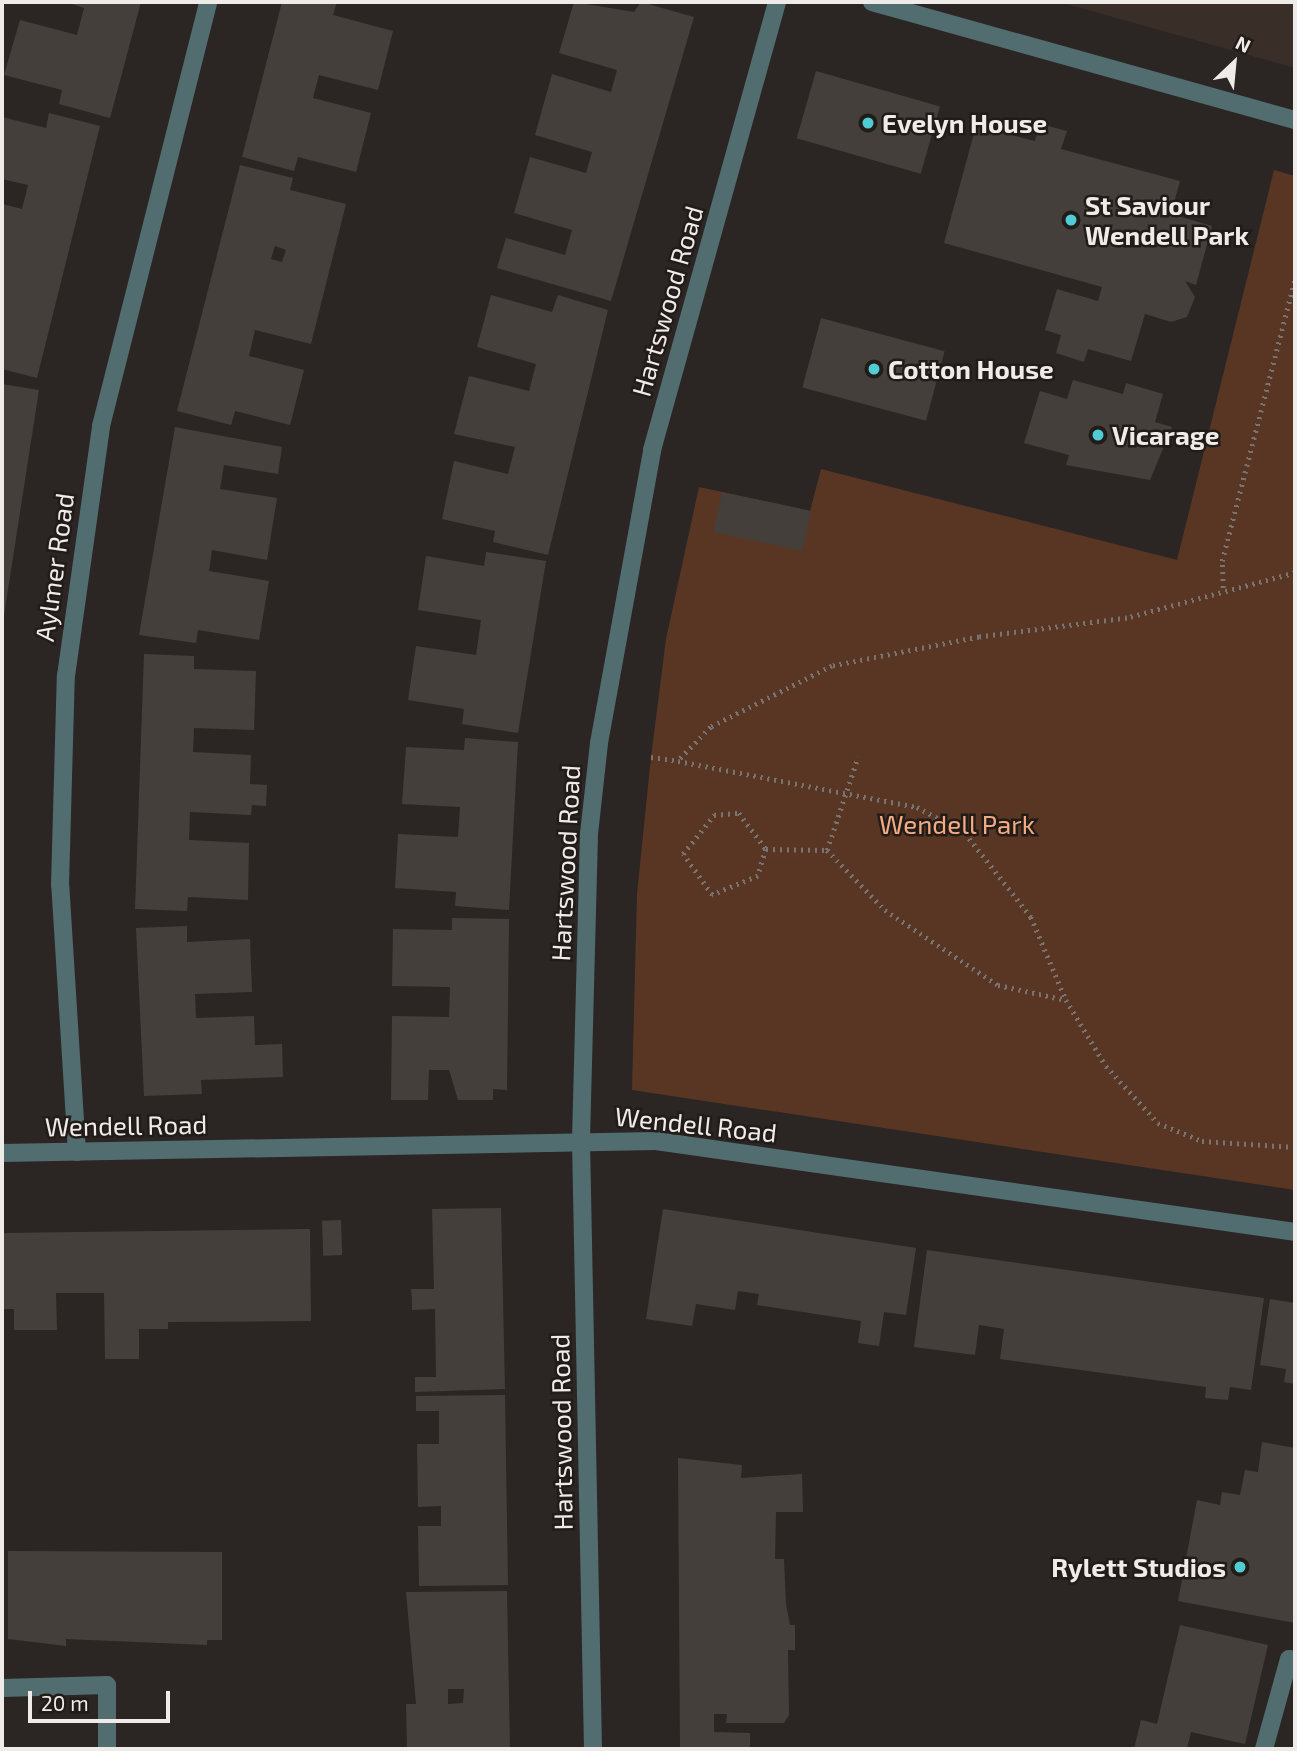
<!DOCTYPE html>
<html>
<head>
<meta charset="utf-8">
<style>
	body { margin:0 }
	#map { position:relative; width:1297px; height:1751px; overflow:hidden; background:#2b2623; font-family:"Exo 2",sans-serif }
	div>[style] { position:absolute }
	.built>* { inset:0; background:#3a2e28 }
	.green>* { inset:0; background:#593623 }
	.building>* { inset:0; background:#453f3c; transform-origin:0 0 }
	.path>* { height:4.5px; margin-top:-2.25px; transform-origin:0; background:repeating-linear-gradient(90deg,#797472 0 2px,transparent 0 7px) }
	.minor>* { height:18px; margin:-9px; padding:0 9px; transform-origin:9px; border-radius:9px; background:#526d70 }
	.dots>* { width:19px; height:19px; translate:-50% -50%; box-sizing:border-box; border:4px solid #221c19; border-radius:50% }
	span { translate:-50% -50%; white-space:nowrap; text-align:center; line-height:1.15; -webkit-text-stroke:5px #221c19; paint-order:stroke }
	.poi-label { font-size:26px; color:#efebe9; font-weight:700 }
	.left { translate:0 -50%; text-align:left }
	.right { translate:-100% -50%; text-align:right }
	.street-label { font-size:26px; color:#efebe9 }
	.park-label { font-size:26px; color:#f5aa83 }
	.frame { position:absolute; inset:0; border:4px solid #efebe9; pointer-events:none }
	.north { position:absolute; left:1199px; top:28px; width:70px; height:70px; -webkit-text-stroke:5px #221c19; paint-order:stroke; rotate:26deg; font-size:19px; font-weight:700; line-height:28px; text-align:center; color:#efebe9 }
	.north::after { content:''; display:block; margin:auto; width:24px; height:32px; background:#efebe9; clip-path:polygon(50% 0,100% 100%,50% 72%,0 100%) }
	.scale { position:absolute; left:28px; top:1691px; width:142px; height:32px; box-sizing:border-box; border:4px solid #efebe9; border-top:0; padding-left:9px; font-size:21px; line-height:24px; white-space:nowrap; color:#efebe9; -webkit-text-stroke:5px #221c19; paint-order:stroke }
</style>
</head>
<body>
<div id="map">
	<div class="built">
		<div style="clip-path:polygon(1059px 2px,1295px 2px,1295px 68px)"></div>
	</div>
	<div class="green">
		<div style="clip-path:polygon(1274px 170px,1295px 176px,1295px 1190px,632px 1090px,637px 894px,651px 757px,666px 639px,699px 487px,810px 511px,821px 469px,1177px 560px)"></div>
	</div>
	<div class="building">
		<div style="clip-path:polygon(66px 2px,141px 2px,110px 118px,59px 104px,62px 90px,4px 75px,20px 20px,77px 35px,84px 8px)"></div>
		<div style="clip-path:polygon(282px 2px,337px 2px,333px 15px,393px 31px,378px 90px,319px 75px,313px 98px,371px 113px,356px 172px,298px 157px,294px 171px,242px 157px)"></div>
		<div style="clip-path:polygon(574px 2px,634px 12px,641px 2px,694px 17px,611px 301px,497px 268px,506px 238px,565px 255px,572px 230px,514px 213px,530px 157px,586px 173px,592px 152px,535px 135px,552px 74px,611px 92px,617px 70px,559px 53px)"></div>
		<div style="left:816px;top:71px;width:129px;height:70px;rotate:16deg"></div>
		<div style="clip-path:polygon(49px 113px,100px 126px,37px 378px,2px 369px,2px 204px,22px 209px,28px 185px,2px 179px,2px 117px,46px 128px)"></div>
		<div style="clip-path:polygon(1040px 124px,1067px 131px,1061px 149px,1180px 181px,1171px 214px,1212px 226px,1196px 285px,1185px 281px,1195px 297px,1187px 317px,1171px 322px,1145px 314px,1131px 361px,1088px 349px,1084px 362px,1056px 353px,1061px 335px,1045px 330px,1057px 289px,1098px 301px,1102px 287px,944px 243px,976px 126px,1035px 141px)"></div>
		<div style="clip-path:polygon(evenodd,240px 165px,293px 178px,290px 190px,346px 204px,311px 344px,255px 330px,249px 356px,304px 370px,290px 425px,235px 411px,231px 425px,177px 411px,240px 165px,275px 246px,286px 250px,282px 262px,271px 259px,275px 246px)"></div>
		<div style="clip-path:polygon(491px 295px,552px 312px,558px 295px,608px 310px,548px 555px,493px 542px,495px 531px,442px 519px,454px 461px,508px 474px,515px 447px,454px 434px,469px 376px,529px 391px,536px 364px,477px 347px)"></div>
		<div style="left:821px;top:318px;width:128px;height:72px;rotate:15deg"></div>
		<div style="clip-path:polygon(1073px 380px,1123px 394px,1126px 383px,1163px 394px,1155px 422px,1172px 427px,1150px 480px,1066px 465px,1069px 455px,1024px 443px,1040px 391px,1067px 399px)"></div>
		<div style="clip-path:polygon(2px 384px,39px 390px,3px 622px,2px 622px)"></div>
		<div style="clip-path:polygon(175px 427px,282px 447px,278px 474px,224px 465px,220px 489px,277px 498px,267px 560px,212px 550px,209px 571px,269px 581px,259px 640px,198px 630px,196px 643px,139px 635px)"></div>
		<div style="left:722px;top:492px;width:91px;height:41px;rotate:12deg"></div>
		<div style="clip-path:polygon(486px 552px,546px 561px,518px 733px,462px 724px,464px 709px,408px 700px,416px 646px,476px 655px,481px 620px,418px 610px,426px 556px,484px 566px)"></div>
		<div style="clip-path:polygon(144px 654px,194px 656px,194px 669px,256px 671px,254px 730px,194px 728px,193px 752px,251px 755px,250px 784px,267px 785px,266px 806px,252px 805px,251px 815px,190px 812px,189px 840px,249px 843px,248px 900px,188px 897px,187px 911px,135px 909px)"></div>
		<div style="clip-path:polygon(465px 738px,518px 742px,509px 910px,455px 906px,456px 892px,395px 888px,398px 834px,458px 837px,460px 807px,402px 804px,406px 747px,464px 750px)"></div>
		<div style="clip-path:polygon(452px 918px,509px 919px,507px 1090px,493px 1089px,493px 1100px,458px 1100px,449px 1070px,429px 1070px,428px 1100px,391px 1100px,392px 1016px,449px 1017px,450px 987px,392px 986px,393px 929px,452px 930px)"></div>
		<div style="clip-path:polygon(187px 926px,187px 942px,250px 939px,252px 992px,195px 994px,196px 1018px,254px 1016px,255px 1045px,282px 1044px,283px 1077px,201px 1080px,202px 1094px,144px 1096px,136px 928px)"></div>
		<div style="clip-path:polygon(501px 1208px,505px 1389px,415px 1392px,415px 1377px,436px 1377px,435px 1309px,412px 1310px,412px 1299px,411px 1289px,434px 1289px,432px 1209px)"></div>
		<div style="clip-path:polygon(663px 1209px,916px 1248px,906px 1315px,884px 1312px,879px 1346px,858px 1343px,861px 1321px,757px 1305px,759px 1294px,738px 1291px,735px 1310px,696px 1304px,692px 1326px,646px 1319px)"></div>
		<div style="left:341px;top:1220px;width:35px;height:19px;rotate:88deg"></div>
		<div style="clip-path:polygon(310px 1229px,311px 1321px,168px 1322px,168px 1329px,139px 1329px,139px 1359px,105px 1359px,104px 1293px,56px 1293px,57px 1330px,14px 1330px,14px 1309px,2px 1309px,2px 1233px)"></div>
		<div style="clip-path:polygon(927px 1250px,1264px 1298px,1251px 1390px,1230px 1387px,1228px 1400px,1205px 1398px,1206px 1387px,1000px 1359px,1004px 1329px,979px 1325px,975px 1355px,914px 1347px)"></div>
		<div style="clip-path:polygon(1270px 1299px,1295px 1303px,1295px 1384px,1284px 1382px,1286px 1369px,1260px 1365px)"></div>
		<div style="clip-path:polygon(505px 1395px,508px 1585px,419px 1586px,418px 1526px,441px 1526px,441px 1506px,418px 1507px,417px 1444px,439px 1444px,439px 1411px,416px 1411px,416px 1396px)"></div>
		<div style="clip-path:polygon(1262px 1442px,1295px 1448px,1295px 1623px,1178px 1601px,1197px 1500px,1220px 1505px,1222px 1492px,1240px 1495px,1245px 1470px,1258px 1472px)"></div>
		<div style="clip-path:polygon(678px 1458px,742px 1465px,741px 1478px,802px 1474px,803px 1512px,776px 1512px,775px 1559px,784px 1559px,786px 1604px,790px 1625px,795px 1625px,795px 1650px,788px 1650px,789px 1715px,784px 1723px,726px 1723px,727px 1714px,714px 1714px,714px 1732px,750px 1733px,750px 1749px,680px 1749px)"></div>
		<div style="clip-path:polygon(8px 1551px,222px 1552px,222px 1640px,207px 1640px,207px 1645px,66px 1639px,66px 1646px,8px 1639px)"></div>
		<div style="clip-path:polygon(evenodd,507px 1591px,510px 1749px,407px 1749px,406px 1704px,416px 1704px,406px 1592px,507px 1591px,448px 1689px,464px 1689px,463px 1703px,448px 1704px,448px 1689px)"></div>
		<div style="clip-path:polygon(1180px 1625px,1268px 1645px,1245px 1744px,1191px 1732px,1187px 1749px,1134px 1749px,1141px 1720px,1157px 1724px)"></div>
	</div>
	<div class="path">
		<div style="left:1295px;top:573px;width:174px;rotate:165deg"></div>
		<div style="left:1127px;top:618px;width:149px;rotate:172.7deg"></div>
		<div style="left:979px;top:637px;width:150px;rotate:168.8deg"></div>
		<div style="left:832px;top:666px;width:136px;rotate:153.2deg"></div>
		<div style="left:711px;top:727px;width:47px;rotate:134.1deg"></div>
		<div style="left:678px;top:761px;width:243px;rotate:10.9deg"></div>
		<div style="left:917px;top:807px;width:55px;rotate:28.4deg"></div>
		<div style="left:965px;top:833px;width:107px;rotate:51.8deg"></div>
		<div style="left:1031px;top:917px;width:90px;rotate:67.1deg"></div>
		<div style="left:1066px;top:1000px;width:77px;rotate:58.8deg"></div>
		<div style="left:1106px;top:1066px;width:77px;rotate:47.6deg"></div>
		<div style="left:1158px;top:1123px;width:48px;rotate:22.2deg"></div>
		<div style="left:1202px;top:1141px;width:93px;rotate:3.7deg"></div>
		<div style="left:1223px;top:588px;width:27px;rotate:-92deg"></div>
		<div style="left:1222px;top:561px;width:292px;rotate:-75.5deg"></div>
		<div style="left:651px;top:757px;width:27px;rotate:8deg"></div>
		<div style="left:766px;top:849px;width:28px;rotate:107deg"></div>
		<div style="left:758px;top:876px;width:50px;rotate:157.6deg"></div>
		<div style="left:712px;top:895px;width:50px;rotate:-125.3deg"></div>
		<div style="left:683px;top:854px;width:50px;rotate:-51.5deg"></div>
		<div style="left:714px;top:815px;width:25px;rotate:-5deg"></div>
		<div style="left:739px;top:813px;width:45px;rotate:53.1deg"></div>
		<div style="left:766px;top:849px;width:61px;rotate:0.9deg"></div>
		<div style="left:827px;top:850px;width:98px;rotate:-71.6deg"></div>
		<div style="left:827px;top:850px;width:83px;rotate:46deg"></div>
		<div style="left:885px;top:910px;width:136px;rotate:33.6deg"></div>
		<div style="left:998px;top:985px;width:70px;rotate:12.4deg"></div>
	</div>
	<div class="minor">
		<div style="left:872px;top:2px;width:439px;rotate:15.6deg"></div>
		<div style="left:77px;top:1152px;width:268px;rotate:-93.6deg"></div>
		<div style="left:60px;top:885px;width:209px;rotate:-88.4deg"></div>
		<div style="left:66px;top:676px;width:252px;rotate:-82deg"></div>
		<div style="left:101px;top:426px;width:437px;rotate:-75.8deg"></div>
		<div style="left:2px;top:1153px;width:654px;rotate:-1.05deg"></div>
		<div style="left:656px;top:1141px;width:645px;rotate:8.1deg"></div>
		<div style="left:2px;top:1688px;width:105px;rotate:-1.6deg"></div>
		<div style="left:107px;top:1685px;width:64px;rotate:90deg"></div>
		<div style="left:593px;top:1749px;width:609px;rotate:-91.13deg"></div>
		<div style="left:581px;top:1140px;width:306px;rotate:-88.5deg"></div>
		<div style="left:589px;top:834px;width:92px;rotate:-83.7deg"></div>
		<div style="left:599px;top:743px;width:298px;rotate:-79.7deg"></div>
		<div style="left:652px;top:450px;width:465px;rotate:-74.4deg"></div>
		<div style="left:1264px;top:1749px;width:93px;rotate:-74.5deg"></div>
		<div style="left:1289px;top:1659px;width:6px;rotate:9deg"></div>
	</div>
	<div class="dots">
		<div style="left:868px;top:123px;background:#51ccd5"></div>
		<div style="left:1071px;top:220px;background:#51ccd5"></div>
		<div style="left:874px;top:369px;background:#51ccd5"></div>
		<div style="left:1098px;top:435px;background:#51ccd5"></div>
		<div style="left:1240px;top:1567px;background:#51ccd5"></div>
	</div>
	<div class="poi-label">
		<span class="left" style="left:882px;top:123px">Evelyn House</span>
		<span class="left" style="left:1085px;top:220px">St Saviour<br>Wendell Park</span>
		<span class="left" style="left:888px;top:369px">Cotton House</span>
		<span class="left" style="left:1112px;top:435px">Vicarage</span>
		<span class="right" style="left:1226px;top:1567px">Rylett Studios</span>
	</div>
	<div class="street-label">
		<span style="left:667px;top:301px;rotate:-74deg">Hartswood Road</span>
		<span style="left:54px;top:567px;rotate:-82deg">Aylmer Road</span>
		<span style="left:565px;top:863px;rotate:-87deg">Hartswood Road</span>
		<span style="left:696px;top:1124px;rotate:6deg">Wendell Road</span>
		<span style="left:126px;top:1125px;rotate:-1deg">Wendell Road</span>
		<span style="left:561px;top:1432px;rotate:-91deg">Hartswood Road</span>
	</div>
	<div class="park-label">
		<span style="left:957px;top:824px">Wendell Park</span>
	</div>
	<div class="frame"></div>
	<div class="north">N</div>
	<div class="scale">20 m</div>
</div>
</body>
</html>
